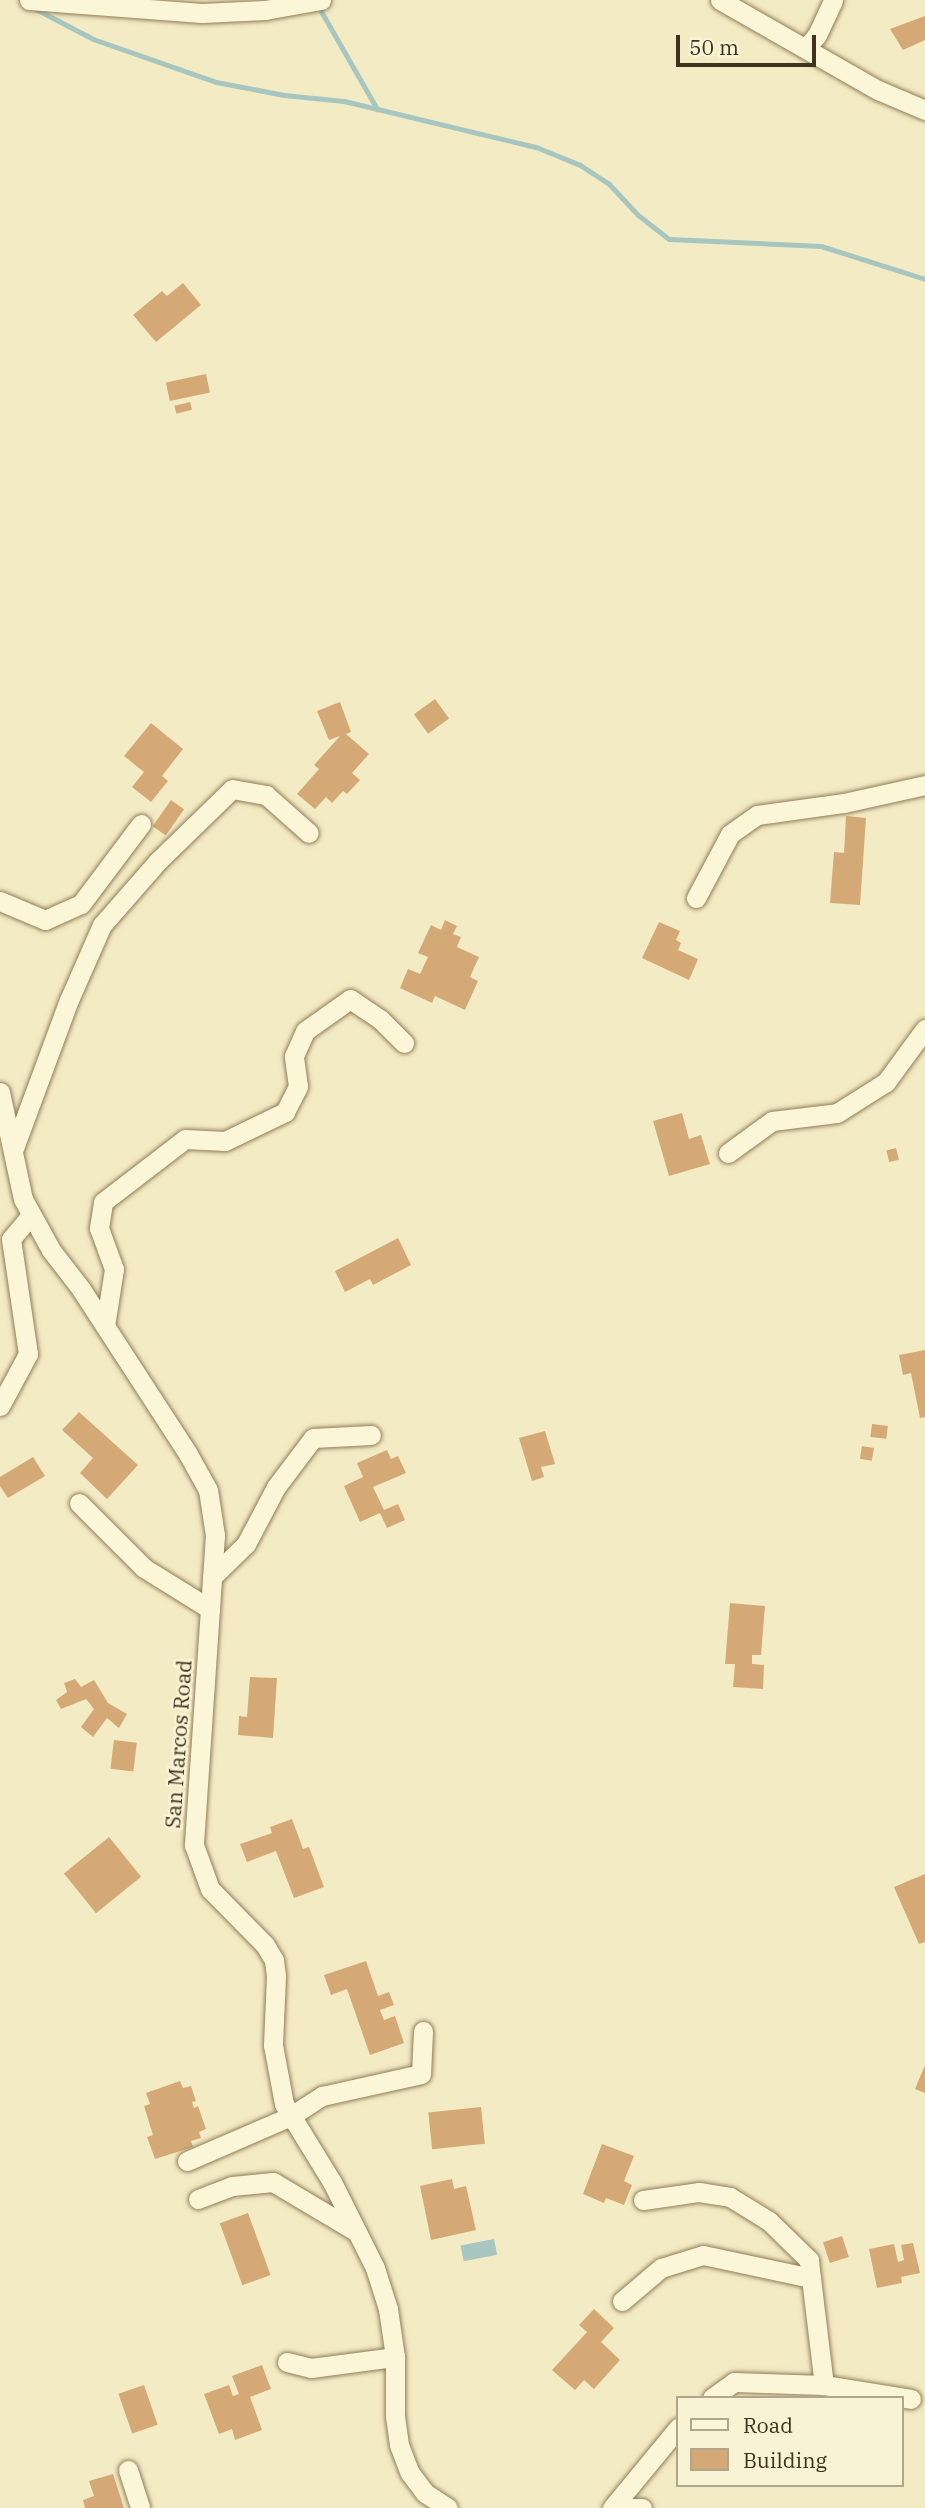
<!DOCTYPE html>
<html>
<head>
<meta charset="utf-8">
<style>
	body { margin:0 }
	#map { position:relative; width:925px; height:2508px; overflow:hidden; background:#f3ebc4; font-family:"IBM Plex Serif",serif }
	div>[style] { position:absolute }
	.water>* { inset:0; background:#a7c6c0; transform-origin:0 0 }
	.stream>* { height:5px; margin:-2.5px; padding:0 2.5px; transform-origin:2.5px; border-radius:2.5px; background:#a7c6c0 }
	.building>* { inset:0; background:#d5a976; transform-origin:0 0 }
	.roads { filter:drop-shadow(0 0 2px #917d58) drop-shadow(0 0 2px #917d58) }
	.minor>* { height:19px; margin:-9.5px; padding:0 9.5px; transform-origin:9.5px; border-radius:9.5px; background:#fcf6d9 }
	span { translate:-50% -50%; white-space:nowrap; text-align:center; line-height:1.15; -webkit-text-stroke:5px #f9f3d5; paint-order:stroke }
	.street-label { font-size:21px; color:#3f321e }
	.legend { position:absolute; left:676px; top:2396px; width:228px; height:91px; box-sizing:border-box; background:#f9f3d5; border:2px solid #afa68c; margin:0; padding:9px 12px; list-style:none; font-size:21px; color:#3f321e }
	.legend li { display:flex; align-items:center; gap:14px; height:35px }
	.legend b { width:35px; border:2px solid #afa68c }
	.scale { position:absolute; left:676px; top:35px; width:140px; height:32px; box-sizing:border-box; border:4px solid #3f321e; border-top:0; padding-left:9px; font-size:21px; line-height:24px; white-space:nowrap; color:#3f321e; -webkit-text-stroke:5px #f9f3d5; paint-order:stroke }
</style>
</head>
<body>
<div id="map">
	<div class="water">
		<div style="left:494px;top:2239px;width:16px;height:34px;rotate:79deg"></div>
	</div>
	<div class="stream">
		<div style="left:318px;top:6px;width:119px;rotate:60.2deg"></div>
		<div style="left:32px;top:7px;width:69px;rotate:27.7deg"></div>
		<div style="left:93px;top:39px;width:130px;rotate:19.3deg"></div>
		<div style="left:216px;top:82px;width:69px;rotate:10.8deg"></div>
		<div style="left:284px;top:95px;width:60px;rotate:5.7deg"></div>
		<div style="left:344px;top:101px;width:197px;rotate:13.5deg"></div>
		<div style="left:536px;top:147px;width:48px;rotate:22.2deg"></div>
		<div style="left:580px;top:165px;width:35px;rotate:33deg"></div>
		<div style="left:609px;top:184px;width:42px;rotate:46.9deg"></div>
		<div style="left:638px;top:215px;width:39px;rotate:38deg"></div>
		<div style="left:669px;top:239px;width:152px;rotate:2.6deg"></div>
		<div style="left:821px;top:246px;width:109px;rotate:17.6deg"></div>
	</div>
	<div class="building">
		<div style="clip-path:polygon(925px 16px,925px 40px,903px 50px,890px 29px)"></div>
		<div style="clip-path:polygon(183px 283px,201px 305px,156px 342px,133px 315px,162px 291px,167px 296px)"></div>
		<div style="left:206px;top:374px;width:19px;height:41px;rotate:78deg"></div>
		<div style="left:190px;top:402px;width:8px;height:16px;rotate:76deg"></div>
		<div style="left:435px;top:699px;width:24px;height:26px;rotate:54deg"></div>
		<div style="clip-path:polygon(340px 702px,351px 732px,346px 734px,369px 754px,352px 773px,360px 780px,347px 794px,343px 791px,332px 803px,326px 797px,315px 809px,297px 794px,319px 769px,314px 765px,340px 736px,329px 740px,317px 711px)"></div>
		<div style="clip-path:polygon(151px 723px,183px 749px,162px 776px,168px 781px,151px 802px,132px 787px,144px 772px,124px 756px)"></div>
		<div style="left:171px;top:800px;width:16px;height:32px;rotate:35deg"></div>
		<div style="clip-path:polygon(846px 816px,866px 818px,860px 905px,830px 903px,834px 852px,844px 853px)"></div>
		<div style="clip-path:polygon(445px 920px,457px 926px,453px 934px,461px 937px,457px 947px,479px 957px,470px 977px,478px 981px,465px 1010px,435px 996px,432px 1003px,400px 988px,408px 969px,420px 974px,428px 957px,418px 953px,431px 925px,441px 930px)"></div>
		<div style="clip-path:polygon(659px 922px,680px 931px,676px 940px,681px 943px,678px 950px,698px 959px,689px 980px,642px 958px)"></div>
		<div style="clip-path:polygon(682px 1113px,689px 1139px,701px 1135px,710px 1164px,669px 1176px,653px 1121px)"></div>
		<div style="left:896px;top:1148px;width:12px;height:10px;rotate:76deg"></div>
		<div style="clip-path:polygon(398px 1238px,411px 1265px,373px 1285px,370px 1279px,345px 1292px,335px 1271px)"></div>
		<div style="clip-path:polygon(925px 1350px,925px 1417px,920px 1418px,911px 1373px,903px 1375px,899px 1355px)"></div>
		<div style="clip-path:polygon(79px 1412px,138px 1465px,107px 1499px,80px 1473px,93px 1458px,62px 1430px)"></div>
		<div style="left:872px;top:1424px;width:16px;height:13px;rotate:7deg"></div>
		<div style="clip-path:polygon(545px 1431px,555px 1464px,541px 1467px,544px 1477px,532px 1481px,519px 1438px)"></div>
		<div style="left:862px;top:1446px;width:12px;height:13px;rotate:9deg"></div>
		<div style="clip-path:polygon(387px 1450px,391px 1459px,398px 1456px,406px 1473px,373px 1487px,384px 1510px,398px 1504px,405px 1520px,387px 1528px,380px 1513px,360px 1522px,344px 1486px,363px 1477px,357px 1463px)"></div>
		<div style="clip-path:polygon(33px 1457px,45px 1476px,8px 1498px,0 1486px,0 1477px)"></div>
		<div style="clip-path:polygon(730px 1603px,765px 1606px,761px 1655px,752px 1655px,752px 1664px,764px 1665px,763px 1689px,733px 1687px,735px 1664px,725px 1664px)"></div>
		<div style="clip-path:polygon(250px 1677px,277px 1678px,273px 1738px,238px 1735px,239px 1716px,247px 1717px)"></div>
		<div style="clip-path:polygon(75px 1679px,81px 1687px,94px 1680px,108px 1703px,127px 1714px,119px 1728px,107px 1718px,93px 1737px,81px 1727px,94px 1709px,86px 1699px,61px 1709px,56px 1700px,67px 1692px,64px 1683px)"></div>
		<div style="left:114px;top:1740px;width:23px;height:29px;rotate:7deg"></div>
		<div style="clip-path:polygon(292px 1819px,303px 1849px,309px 1847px,324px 1887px,294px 1898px,276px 1851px,247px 1862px,240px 1844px,272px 1833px,270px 1827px)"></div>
		<div style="left:109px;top:1837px;width:51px;height:58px;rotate:51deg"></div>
		<div style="clip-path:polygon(925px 1874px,925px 1942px,919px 1944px,894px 1887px)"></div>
		<div style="clip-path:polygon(366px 1961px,378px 1996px,389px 1992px,394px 2005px,380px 2010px,384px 2020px,395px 2016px,404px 2043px,370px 2055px,347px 1989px,331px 1995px,324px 1975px)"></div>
		<div style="clip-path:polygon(925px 2065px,925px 2093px,915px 2089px)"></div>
		<div style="clip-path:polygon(180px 2081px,183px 2088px,191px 2086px,196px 2101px,192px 2102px,194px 2108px,198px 2106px,206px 2129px,199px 2132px,201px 2138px,191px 2141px,193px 2147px,155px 2159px,147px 2137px,153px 2135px,144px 2106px,150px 2104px,146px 2093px)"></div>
		<div style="left:481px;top:2107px;width:37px;height:53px;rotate:84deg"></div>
		<div style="clip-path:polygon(602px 2144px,634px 2156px,624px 2181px,632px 2185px,624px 2205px,606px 2198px,604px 2203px,583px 2194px)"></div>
		<div style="clip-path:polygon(452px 2179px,454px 2189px,466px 2186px,476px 2230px,431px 2240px,420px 2186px)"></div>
		<div style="left:248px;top:2213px;width:66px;height:30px;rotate:70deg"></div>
		<div style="left:842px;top:2236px;width:22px;height:20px;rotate:72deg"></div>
		<div style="clip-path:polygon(913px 2243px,920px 2273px,901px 2277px,902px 2283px,877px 2288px,869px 2249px,894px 2244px,898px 2262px,904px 2260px,901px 2245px)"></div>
		<div style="clip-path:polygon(594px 2309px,614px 2328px,601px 2342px,620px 2360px,594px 2389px,584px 2380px,575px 2390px,552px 2370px,587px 2332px,579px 2325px)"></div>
		<div style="clip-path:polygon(262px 2365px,271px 2389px,250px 2397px,262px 2430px,235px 2440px,232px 2429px,219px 2434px,204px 2394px,229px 2385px,233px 2396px,239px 2394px,232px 2376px)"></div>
		<div style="left:144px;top:2385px;width:42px;height:27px;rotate:71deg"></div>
		<div style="clip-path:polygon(113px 2474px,124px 2508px,85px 2508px,83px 2500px,94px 2496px,89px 2481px)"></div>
	</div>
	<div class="roads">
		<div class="minor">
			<div style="left:29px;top:0;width:173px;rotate:4.3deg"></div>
			<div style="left:202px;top:13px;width:63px;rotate:-2.7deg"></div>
			<div style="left:265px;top:10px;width:57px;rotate:-10.1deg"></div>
			<div style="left:720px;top:0;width:182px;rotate:29.7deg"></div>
			<div style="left:878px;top:90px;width:51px;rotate:23.1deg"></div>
			<div style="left:806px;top:48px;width:17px;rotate:-50deg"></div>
			<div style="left:817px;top:35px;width:38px;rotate:-65deg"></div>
			<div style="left:696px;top:898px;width:72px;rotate:-62deg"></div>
			<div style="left:730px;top:834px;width:33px;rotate:-35deg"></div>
			<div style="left:757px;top:815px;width:88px;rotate:-7.9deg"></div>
			<div style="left:844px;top:803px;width:83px;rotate:-12.5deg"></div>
			<div style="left:0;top:901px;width:49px;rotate:22.9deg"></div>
			<div style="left:45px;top:920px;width:39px;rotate:-24deg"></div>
			<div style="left:81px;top:904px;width:100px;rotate:-53.1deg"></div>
			<div style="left:0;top:1092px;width:109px;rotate:77.9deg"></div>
			<div style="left:23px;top:1199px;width:58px;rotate:61.2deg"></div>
			<div style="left:51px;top:1250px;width:49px;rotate:52.4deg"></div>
			<div style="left:81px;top:1289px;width:197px;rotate:57deg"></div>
			<div style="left:188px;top:1454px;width:41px;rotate:60.9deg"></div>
			<div style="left:208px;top:1490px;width:46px;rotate:81.2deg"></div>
			<div style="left:215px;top:1535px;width:311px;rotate:93.9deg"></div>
			<div style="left:194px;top:1845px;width:47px;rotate:70deg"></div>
			<div style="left:210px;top:1889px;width:78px;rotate:45.5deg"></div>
			<div style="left:265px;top:1945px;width:17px;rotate:59deg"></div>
			<div style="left:274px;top:1960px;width:16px;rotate:83deg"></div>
			<div style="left:276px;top:1976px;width:69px;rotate:92.5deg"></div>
			<div style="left:273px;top:2045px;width:60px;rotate:79.4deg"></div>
			<div style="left:284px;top:2104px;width:92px;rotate:58.4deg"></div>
			<div style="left:332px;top:2182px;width:96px;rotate:63.4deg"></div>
			<div style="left:375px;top:2268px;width:43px;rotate:72.4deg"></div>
			<div style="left:388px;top:2309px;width:49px;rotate:81.7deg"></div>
			<div style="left:395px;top:2357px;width:59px;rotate:90deg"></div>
			<div style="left:395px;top:2416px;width:29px;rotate:82deg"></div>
			<div style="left:399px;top:2445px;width:30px;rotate:69deg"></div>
			<div style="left:410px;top:2473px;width:25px;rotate:53deg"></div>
			<div style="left:425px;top:2493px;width:27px;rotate:33deg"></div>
			<div style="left:13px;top:1151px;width:161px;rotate:-69.7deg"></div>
			<div style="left:69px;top:1000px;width:82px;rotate:-66.3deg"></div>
			<div style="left:102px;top:925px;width:85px;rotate:-48.8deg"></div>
			<div style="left:158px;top:861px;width:103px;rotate:-44.2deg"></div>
			<div style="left:232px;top:789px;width:35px;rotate:10deg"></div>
			<div style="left:266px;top:795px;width:57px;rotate:41.5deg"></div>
			<div style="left:728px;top:1153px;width:54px;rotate:-36deg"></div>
			<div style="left:772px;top:1121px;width:65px;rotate:-7deg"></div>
			<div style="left:837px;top:1113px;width:58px;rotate:-32.3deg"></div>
			<div style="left:886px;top:1082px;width:66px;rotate:-53.7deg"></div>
			<div style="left:105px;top:1326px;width:58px;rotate:-81deg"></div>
			<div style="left:114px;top:1269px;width:44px;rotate:-110.1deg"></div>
			<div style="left:99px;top:1228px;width:26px;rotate:-81deg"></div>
			<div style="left:103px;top:1202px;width:103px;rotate:-37.5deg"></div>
			<div style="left:185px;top:1139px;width:40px;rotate:2.9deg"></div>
			<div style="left:225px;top:1141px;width:67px;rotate:-25.8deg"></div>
			<div style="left:285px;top:1112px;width:29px;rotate:-63deg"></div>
			<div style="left:298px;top:1086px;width:30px;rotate:-98deg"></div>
			<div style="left:294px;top:1056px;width:27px;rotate:-66deg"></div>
			<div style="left:305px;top:1031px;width:55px;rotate:-35.4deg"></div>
			<div style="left:350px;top:999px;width:36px;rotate:34deg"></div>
			<div style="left:380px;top:1019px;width:34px;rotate:45deg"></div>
			<div style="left:0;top:1406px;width:59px;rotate:-61.7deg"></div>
			<div style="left:28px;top:1354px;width:116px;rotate:-98.4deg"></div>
			<div style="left:11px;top:1239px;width:31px;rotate:-50deg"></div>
			<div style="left:79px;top:1503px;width:92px;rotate:45deg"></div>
			<div style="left:144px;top:1568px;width:78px;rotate:31.8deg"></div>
			<div style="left:212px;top:1577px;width:47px;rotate:-44.1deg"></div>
			<div style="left:246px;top:1544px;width:64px;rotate:-62.2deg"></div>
			<div style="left:276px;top:1487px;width:61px;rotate:-52.9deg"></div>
			<div style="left:313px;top:1438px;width:58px;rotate:-3deg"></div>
			<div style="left:187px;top:2161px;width:113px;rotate:-23.4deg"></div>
			<div style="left:291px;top:2116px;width:37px;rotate:-33deg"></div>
			<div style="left:322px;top:2096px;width:101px;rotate:-12.5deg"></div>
			<div style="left:421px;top:2074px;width:43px;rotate:-87.3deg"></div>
			<div style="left:198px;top:2199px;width:36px;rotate:-21deg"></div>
			<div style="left:232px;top:2186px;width:41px;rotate:-5.6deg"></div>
			<div style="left:273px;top:2182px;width:98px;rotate:30.8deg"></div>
			<div style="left:643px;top:2200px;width:57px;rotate:-8.1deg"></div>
			<div style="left:699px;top:2192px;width:31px;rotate:9deg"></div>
			<div style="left:730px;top:2197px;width:46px;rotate:31.6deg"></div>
			<div style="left:769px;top:2221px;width:56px;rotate:44.3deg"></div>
			<div style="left:809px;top:2260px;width:18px;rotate:84deg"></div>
			<div style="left:622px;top:2301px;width:51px;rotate:-40.2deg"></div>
			<div style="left:661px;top:2268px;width:44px;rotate:-17.2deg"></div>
			<div style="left:703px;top:2255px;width:110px;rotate:12deg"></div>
			<div style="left:811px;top:2278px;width:108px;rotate:83.1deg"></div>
			<div style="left:287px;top:2362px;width:25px;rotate:14deg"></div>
			<div style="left:311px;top:2368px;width:85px;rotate:-7.5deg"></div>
			<div style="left:712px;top:2398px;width:27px;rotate:-36deg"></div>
			<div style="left:734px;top:2382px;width:90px;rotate:1.9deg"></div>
			<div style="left:824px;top:2385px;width:88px;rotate:9.1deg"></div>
			<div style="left:128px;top:2470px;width:40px;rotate:72deg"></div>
			<div style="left:612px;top:2508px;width:104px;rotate:-50.5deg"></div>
			<div style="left:630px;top:2508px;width:12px"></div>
		</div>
	</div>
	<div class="street-label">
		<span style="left:178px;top:1744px;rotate:-86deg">San Marcos Road</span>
	</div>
	<ul class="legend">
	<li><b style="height:9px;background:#fcf6d9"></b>Road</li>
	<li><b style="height:19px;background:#d5a976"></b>Building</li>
	</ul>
	<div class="scale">50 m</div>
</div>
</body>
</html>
